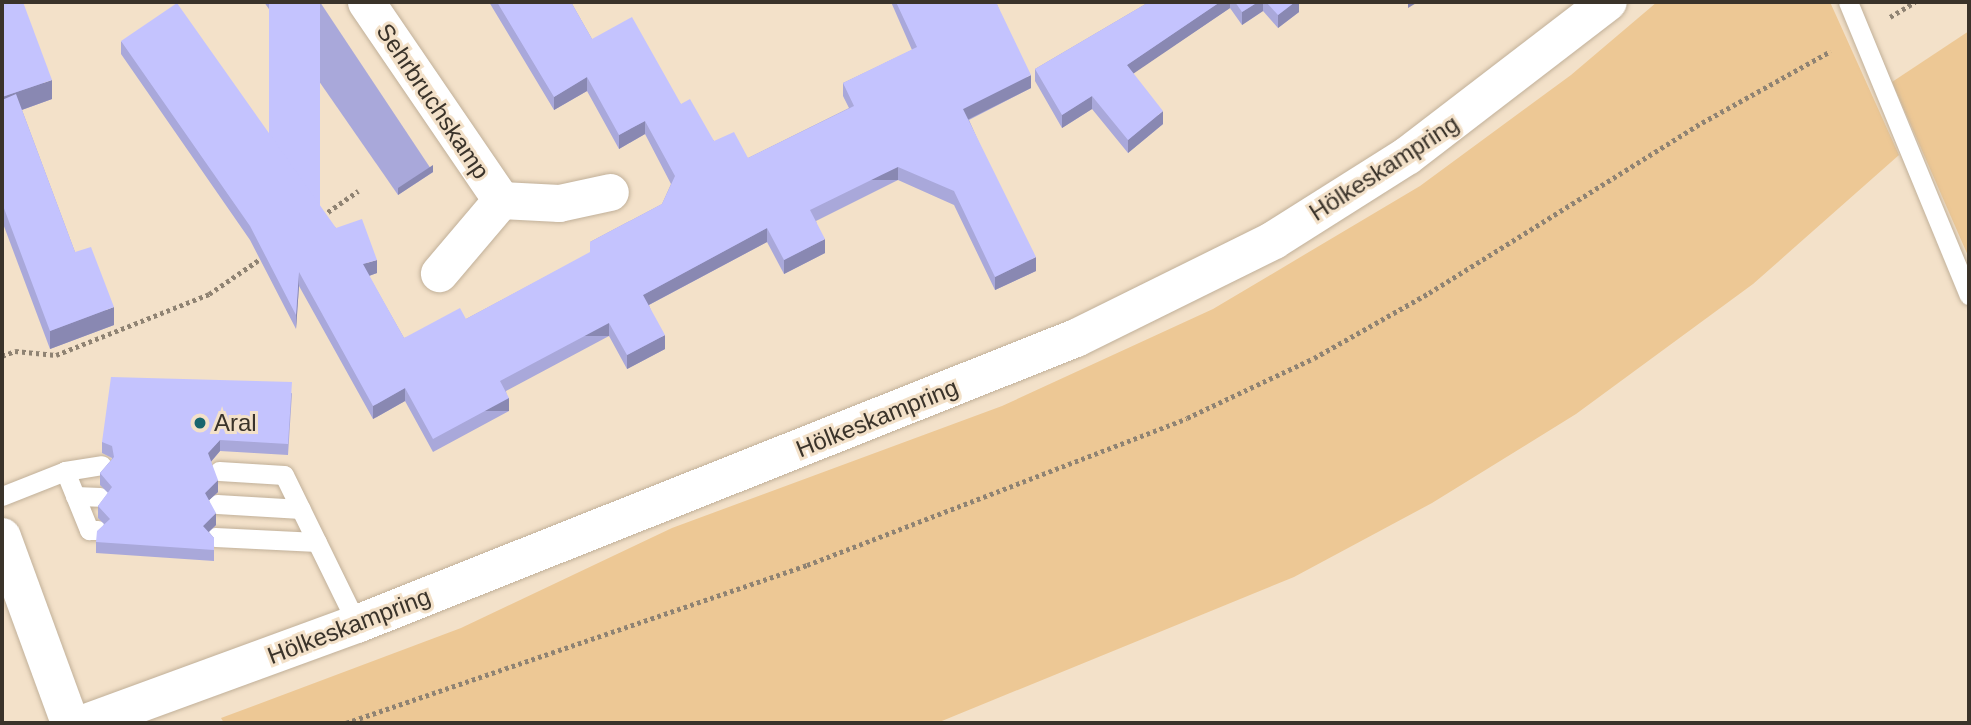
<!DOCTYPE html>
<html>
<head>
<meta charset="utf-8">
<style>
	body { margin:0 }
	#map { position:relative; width:1971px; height:725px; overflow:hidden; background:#f3e1c9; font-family:Helvetica,sans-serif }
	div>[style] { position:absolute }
	.green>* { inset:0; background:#edc895 }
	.path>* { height:4.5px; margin-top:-2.25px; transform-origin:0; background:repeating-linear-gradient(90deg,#8f8373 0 3.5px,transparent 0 7px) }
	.roads { filter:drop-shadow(0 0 2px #c1b099) drop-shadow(0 0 2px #c1b099) }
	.lane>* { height:19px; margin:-9.5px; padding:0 9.5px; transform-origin:9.5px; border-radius:9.5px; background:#fff }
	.street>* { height:37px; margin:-18.5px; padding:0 18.5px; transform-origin:18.5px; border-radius:18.5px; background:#fff }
	.secondary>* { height:38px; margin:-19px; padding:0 19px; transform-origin:19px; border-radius:19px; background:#fff }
	.wall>* { inset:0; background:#a9a8da }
	.shaded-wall>* { inset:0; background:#8988b2; transform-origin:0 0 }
	.building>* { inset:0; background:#c4c3fe; transform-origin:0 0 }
	.dots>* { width:19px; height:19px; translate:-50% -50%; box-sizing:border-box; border:4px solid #f3e1c9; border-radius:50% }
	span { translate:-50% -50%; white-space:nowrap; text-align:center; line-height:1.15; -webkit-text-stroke:6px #f3e1c9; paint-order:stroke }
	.street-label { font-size:24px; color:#3a332a }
	.poi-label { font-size:24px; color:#3a332a }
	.left { translate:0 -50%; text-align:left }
	.frame { position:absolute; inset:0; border:4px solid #3a332a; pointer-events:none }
</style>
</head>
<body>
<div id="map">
	<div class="green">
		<div style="clip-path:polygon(1657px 2px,1830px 2px,1899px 155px,1753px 284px,1576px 414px,1432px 503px,1294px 577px,937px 723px,224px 723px,221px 718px,461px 628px,672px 528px,1002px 406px,1213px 309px,1420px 186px,1571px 75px)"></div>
		<div style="clip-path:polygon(1969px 31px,1969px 258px,1892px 82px)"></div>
	</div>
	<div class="path">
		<div style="left:1890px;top:17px;width:29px;rotate:-31deg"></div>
		<div style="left:322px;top:216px;width:44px;rotate:-34.8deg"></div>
		<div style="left:2px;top:356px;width:14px;rotate:-21deg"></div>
		<div style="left:15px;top:351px;width:41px;rotate:5.6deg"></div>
		<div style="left:56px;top:355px;width:165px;rotate:-21.7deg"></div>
		<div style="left:209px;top:294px;width:65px;rotate:-34.4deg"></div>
		<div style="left:346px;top:723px;width:487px;rotate:-18.9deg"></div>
		<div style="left:807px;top:565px;width:407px;rotate:-21.1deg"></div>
		<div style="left:1187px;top:418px;width:140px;rotate:-25.3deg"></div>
		<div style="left:1314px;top:358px;width:132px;rotate:-29.5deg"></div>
		<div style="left:1429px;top:293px;width:315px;rotate:-32deg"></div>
		<div style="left:1696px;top:126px;width:154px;rotate:-29.1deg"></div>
	</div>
	<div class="roads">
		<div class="lane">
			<div style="left:1848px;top:2px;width:317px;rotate:67.6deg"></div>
			<div style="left:65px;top:471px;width:37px;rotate:-9deg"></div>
			<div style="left:219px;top:471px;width:65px;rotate:3.5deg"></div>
			<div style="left:284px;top:475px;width:166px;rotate:63.9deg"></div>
			<div style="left:2px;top:496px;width:68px;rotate:-21.6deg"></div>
			<div style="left:65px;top:471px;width:64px;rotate:67.9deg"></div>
			<div style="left:89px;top:530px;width:9px"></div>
			<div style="left:75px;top:496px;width:25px;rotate:2deg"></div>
			<div style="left:217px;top:504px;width:84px;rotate:3.4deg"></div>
			<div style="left:215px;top:537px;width:102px;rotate:2.8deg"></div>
		</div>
		<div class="street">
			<div style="left:366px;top:2px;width:240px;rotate:55.7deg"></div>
			<div style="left:501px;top:200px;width:96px;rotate:130.3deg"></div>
			<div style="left:501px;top:200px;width:58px;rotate:3deg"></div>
			<div style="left:559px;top:203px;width:52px;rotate:-12.2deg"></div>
		</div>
		<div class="secondary">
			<div style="left:2px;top:537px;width:198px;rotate:69.9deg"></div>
			<div style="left:86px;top:723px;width:289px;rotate:-20.1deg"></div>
			<div style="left:357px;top:624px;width:774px;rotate:-21.69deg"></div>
			<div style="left:1076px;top:338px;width:221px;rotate:-26.3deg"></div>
			<div style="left:1274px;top:240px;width:157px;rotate:-32.3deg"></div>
			<div style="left:1407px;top:156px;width:253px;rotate:-37.5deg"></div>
		</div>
	</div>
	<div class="wall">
		<div style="clip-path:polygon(2px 2px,52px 99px,22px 110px,75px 252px,114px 325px,50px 349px,2px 221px)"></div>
		<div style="clip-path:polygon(264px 2px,320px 2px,433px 172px,398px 195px)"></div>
		<div style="clip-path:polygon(489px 2px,571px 2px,592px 39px,681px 104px,714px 141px,748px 158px,849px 108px,843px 96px,843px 83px,912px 50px,891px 2px,996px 2px,1031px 88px,969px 120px,1036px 271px,995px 290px,954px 205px,898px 180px,816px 221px,825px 253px,784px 274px,767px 242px,649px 305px,665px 349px,627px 369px,609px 336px,506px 391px,509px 411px,433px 452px,405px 401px,373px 419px,299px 286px,296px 329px,250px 240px,121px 54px,121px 41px,336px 228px,377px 273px,369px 276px,404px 338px,466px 319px,590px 253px,590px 242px,662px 204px,671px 184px,645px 134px,619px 149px,587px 91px,554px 110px)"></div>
		<div style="clip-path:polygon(1149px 2px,1299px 2px,1299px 12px,1278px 28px,1263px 11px,1242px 25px,1230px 8px,1133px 73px,1163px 124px,1128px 153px,1092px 109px,1062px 128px,1035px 81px,1035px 69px)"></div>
		<div style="clip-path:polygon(292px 393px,288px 455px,220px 451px,211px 462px,218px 492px,209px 500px,216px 525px,209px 532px,214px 538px,214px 561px,96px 553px,96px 542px,104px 524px,98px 518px,98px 506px,108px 493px,100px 485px,100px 473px,112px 459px,112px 458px,102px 453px,102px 442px)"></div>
	</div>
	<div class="shaded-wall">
		<div style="clip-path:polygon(1220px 2px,1230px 2px,1230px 8px,1127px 78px,1127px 65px)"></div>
		<div style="clip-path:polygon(1258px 2px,1263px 2px,1263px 11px,1242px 25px,1242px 12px)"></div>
		<div style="clip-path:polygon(1295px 2px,1299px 2px,1299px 12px,1278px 28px,1278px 15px)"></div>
		<div style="clip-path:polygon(1408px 2px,1418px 2px,1408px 8px)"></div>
		<div style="clip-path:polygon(1031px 75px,1031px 88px,963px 122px,963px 109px)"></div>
		<div style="clip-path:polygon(587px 77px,587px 91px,554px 110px,554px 97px)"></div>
		<div style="clip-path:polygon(52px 80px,52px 99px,2px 117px,2px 97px)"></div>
		<div style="clip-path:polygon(1092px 96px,1092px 109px,1062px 128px,1062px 115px)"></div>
		<div style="clip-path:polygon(1163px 111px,1163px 124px,1128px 153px,1128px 140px)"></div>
		<div style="clip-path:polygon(645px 121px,645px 134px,619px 149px,619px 135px)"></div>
		<div style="clip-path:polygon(433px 165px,433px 172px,398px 195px,398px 188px)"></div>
		<div style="left:898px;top:167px;width:13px;height:98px;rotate:90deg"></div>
		<div style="clip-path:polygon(767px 228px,767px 242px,643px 308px,643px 295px)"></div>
		<div style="clip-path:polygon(825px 239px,825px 253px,784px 274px,784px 260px)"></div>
		<div style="clip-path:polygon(1036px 257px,1036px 271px,995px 290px,995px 277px)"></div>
		<div style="clip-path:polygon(377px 260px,377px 273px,363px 278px,363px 264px)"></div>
		<div style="clip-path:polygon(299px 272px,299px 286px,296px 329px,296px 315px)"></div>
		<div style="clip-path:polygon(114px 307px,114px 325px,50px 349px,50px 331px)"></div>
		<div style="left:609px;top:323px;width:13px;height:123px;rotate:90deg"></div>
		<div style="clip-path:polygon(665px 335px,665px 349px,627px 369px,627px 355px)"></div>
		<div style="clip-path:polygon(405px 388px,405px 401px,373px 419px,373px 406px)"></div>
		<div style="left:509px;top:398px;width:13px;height:86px;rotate:90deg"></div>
		<div style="clip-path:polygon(220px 440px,220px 451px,208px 465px,208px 453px)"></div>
		<div style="clip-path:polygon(218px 480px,218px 492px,205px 504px,205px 493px)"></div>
		<div style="clip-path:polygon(216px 513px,216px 525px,203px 537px,203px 526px)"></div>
	</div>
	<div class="building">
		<div style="clip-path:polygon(2px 2px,23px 2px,52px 80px,2px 97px)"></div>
		<div style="left:269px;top:2px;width:51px;height:226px"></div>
		<div style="clip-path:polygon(497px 2px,571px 2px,592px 39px,632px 17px,681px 104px,690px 99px,714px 141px,734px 132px,748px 158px,854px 106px,843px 83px,917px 47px,896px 2px,996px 2px,1031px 75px,963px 109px,1036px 257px,995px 277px,954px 191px,898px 167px,810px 210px,825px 239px,784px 260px,767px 228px,643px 295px,665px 335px,627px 355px,609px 323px,500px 381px,509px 398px,433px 439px,405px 388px,373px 406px,299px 272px,296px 315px,250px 226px,121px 41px,177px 3px,336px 228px,362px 219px,377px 260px,363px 264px,404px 338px,460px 308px,466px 319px,590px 252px,590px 242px,662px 204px,675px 176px,645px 121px,619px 135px,587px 77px,554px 97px)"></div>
		<div style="clip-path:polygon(1149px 2px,1220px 2px,1127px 65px,1163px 111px,1128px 140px,1092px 96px,1062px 115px,1035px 69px)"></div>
		<div style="clip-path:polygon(1235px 2px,1258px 2px,1242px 12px)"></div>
		<div style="clip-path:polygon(1266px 2px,1295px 2px,1278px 15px)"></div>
		<div style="clip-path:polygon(16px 94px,75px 252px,91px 247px,114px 307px,50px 331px,2px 203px,2px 100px)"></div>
		<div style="clip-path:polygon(111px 377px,292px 382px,288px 444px,220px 440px,208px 453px,218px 480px,205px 493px,216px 513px,203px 526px,214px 538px,214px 550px,96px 542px,97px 531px,110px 519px,98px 506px,112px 487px,100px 473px,114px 457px,112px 446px,102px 442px)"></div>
	</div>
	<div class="dots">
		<div style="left:200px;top:423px;background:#18656e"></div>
	</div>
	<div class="street-label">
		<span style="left:433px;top:101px;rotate:56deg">Sehrbruchskamp</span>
		<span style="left:1384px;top:168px;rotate:-33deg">Hölkeskampring</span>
		<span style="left:877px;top:418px;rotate:-22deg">Hölkeskampring</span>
		<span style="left:349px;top:626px;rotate:-21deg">Hölkeskampring</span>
	</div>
	<div class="poi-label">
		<span class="left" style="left:214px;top:423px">Aral</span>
	</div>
	<div class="frame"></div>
</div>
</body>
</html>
